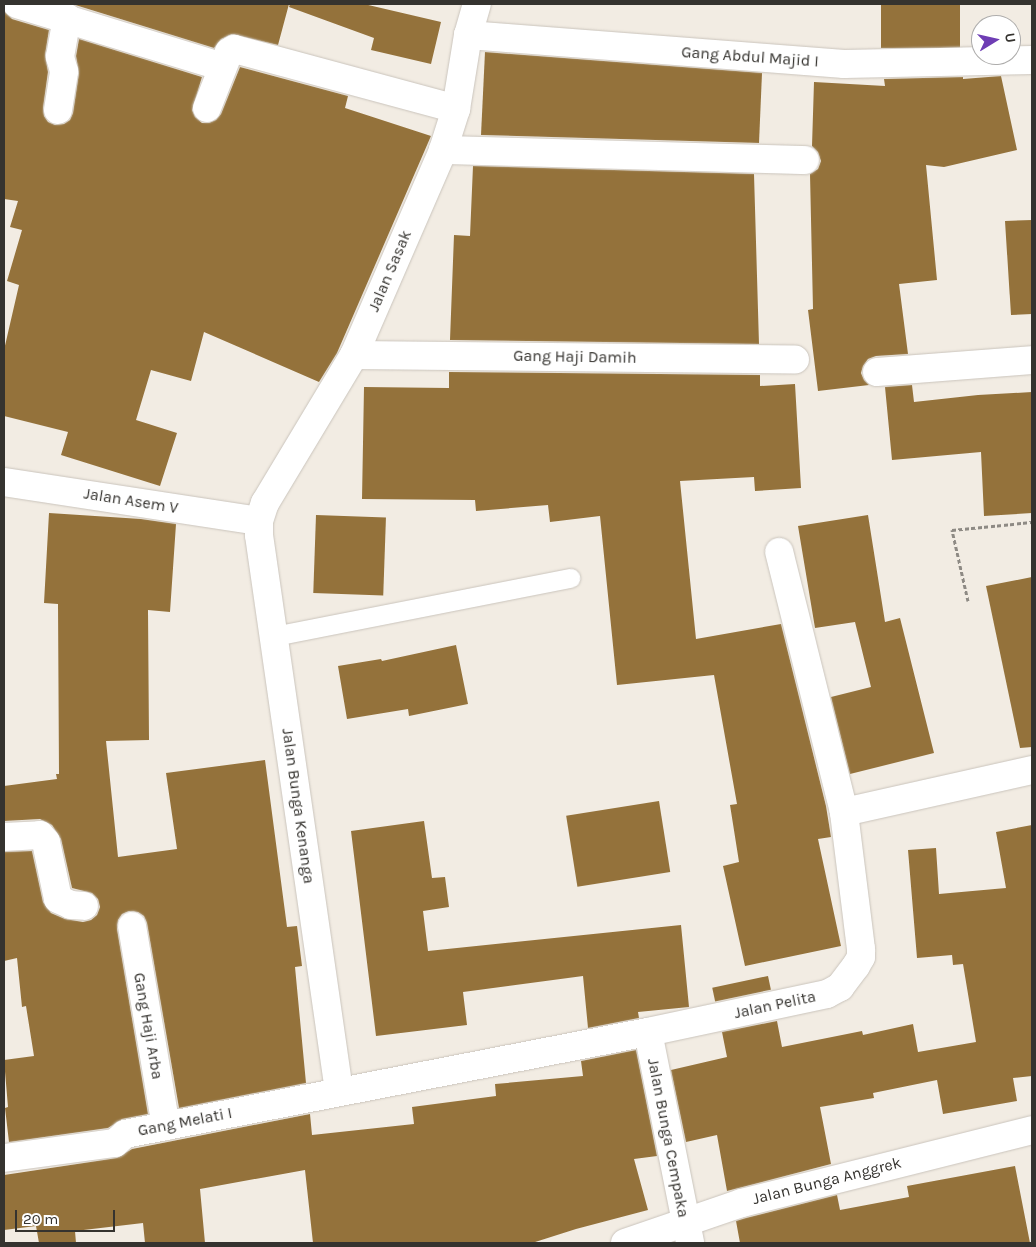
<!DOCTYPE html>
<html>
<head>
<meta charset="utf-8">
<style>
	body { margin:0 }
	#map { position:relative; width:1036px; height:1247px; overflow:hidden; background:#f2ece3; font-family:Karla,sans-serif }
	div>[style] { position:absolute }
	.building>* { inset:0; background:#94723b; transform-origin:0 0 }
	.path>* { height:3px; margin-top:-1.5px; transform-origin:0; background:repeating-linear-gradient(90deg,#8e8a84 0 4px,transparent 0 6.5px) }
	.roads { filter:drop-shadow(0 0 1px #cac4bc) drop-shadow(0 0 1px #cac4bc) }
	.lane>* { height:19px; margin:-9.5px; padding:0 9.5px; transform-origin:9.5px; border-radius:9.5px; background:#fff }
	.street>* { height:28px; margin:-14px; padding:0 14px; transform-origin:14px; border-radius:14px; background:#fff }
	span { translate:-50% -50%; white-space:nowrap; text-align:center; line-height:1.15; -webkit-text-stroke:5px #fff; paint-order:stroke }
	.street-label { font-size:16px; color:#35332f }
	.frame { position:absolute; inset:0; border:5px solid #35332f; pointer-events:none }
	.north { position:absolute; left:971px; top:15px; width:50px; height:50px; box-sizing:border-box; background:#fff; border:1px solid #aeadac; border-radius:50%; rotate:81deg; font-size:14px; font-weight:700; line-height:20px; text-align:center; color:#35332f }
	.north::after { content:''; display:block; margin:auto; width:18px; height:22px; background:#6e3db4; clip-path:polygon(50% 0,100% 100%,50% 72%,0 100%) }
	.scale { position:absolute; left:15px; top:1210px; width:100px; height:22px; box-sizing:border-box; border:2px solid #35332f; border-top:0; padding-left:6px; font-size:15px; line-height:18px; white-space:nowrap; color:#35332f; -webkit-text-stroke:4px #fff; paint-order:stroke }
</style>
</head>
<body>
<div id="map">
	<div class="building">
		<div style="clip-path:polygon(72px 4px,289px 4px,278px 45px,232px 34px,221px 39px,214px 48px)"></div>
		<div style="clip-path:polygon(290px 4px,364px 4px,441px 22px,431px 64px,371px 50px,374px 38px,289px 7px)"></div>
		<div style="left:881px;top:4px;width:79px;height:44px"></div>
		<div style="clip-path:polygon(4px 11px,12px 19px,49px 30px,45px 55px,48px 72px,43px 108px,44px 116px,48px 122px,55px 125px,64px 124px,70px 120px,73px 113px,79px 73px,76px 56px,79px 39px,202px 77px,192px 110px,195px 117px,202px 123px,209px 123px,216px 120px,221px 114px,240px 67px,348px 96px,345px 108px,431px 136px,337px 353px,319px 382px,204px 332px,191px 381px,151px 370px,136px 420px,177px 433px,160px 486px,61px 455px,68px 432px,4px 416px,4px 350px,19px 285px,7px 281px,22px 230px,10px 227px,18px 201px,4px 199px)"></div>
		<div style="clip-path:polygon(485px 52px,762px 73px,759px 143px,481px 135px)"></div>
		<div style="clip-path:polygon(1001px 76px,1017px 150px,944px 167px,926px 165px,937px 280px,899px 284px,908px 354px,876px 356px,868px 359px,863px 366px,861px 373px,864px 380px,869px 385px,818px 391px,808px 310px,813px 309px,810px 174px,818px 169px,821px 161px,818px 152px,812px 146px,814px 82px,885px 86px,884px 79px,963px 77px,963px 79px)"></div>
		<div style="clip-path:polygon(473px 166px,754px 174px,759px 344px,450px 340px,454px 235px,470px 236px)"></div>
		<div style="clip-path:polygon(1032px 220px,1032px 314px,1011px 315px,1005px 221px)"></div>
		<div style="clip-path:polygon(449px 372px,760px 375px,760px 386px,795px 384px,801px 488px,755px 491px,754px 477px,680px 481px,696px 639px,781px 624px,826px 806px,831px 837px,818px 839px,841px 946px,745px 966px,723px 866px,739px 862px,730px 805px,737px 804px,714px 675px,617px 685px,600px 516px,550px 522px,548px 505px,476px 511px,475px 500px,362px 499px,364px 387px,449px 388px)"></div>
		<div style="clip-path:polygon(912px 385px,914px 402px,978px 395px,1032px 392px,1032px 513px,984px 516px,981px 452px,892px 460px,885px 387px)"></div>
		<div style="clip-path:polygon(49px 513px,141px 519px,176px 524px,170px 612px,148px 610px,149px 740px,106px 741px,118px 857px,177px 849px,166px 773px,265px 760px,287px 927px,297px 926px,302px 966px,295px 967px,306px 1083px,179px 1108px,147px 923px,144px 916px,138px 912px,129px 911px,122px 914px,118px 920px,117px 929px,148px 1114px,122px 1119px,108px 1128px,9px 1142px,5px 1108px,8px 1107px,4px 1060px,34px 1056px,26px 1006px,22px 1007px,17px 958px,4px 961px,4px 852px,32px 851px,43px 902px,51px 913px,65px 919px,83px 922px,91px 920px,97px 915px,100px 907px,98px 899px,92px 893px,72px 888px,61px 839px,52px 825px,40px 819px,4px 821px,4px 786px,57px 779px,56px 774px,59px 774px,58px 604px,44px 603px)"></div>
		<div style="left:316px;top:515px;width:70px;height:78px;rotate:2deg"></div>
		<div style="clip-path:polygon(868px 515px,885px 622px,900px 618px,934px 753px,850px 774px,831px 697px,871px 687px,855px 622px,815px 628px,798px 526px)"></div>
		<div style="clip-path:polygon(1032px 577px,1032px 747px,1020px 748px,986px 586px)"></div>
		<div style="clip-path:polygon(456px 645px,468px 704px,409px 716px,408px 709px,347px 719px,338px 666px,381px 659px,382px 661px)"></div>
		<div style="left:659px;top:801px;width:72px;height:94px;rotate:81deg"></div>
		<div style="clip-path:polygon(424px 821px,432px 878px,445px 877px,449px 907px,423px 911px,428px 951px,681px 925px,689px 1007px,638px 1012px,639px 1018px,588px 1028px,583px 976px,463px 992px,467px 1025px,376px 1036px,351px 831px)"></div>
		<div style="clip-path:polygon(1032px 825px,1032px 1076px,1013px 1078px,1017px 1101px,943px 1114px,937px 1080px,873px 1093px,874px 1098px,820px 1107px,831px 1164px,727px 1191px,717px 1135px,686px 1142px,671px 1070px,727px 1057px,722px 1032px,777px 1021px,782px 1047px,862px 1031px,863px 1035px,913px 1024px,918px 1052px,976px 1042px,963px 964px,953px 965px,952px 955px,917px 958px,908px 850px,936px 848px,939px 894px,1006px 888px,996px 832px)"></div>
		<div style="left:768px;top:976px;width:14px;height:57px;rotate:78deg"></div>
		<div style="clip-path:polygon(636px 1050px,657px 1156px,634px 1159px,648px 1210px,576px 1229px,532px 1243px,313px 1243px,305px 1170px,200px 1189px,205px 1243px,145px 1243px,143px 1223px,75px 1231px,76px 1243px,39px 1243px,36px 1226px,4px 1230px,4px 1175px,117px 1158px,132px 1149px,310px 1114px,312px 1135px,414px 1124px,412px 1107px,496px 1096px,495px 1084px,583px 1076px,581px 1061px)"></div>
		<div style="clip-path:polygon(1015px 1166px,1030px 1243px,740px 1243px,736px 1221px,746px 1218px,837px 1195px,840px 1210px,909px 1197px,907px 1186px)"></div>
	</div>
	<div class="path">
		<div style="left:968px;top:601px;width:73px;rotate:-102.7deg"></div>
		<div style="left:952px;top:530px;width:80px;rotate:-5.7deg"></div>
	</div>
	<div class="roads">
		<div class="lane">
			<div style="left:274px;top:636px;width:302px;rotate:-11.1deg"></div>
		</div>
		<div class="street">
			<div style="left:17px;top:4px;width:215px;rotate:17deg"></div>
			<div style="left:468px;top:35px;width:377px;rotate:4.4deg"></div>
			<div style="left:844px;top:64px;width:188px;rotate:-1.2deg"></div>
			<div style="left:207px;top:108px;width:60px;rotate:-68.6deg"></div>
			<div style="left:229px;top:52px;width:6px;rotate:-31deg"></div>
			<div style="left:234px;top:49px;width:230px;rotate:15.1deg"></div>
			<div style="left:58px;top:110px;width:39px;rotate:-81deg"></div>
			<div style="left:64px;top:71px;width:15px;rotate:-106deg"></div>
			<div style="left:60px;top:57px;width:40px;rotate:-80deg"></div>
			<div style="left:443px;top:150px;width:362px;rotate:1.6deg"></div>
			<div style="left:354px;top:355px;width:441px;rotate:0.6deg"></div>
			<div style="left:877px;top:372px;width:155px;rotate:-4.4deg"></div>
			<div style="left:4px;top:482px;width:258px;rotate:8.7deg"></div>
			<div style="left:844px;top:812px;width:193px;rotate:-12.6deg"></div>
			<div style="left:4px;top:837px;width:36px;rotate:-3deg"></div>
			<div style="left:40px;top:835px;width:9px;rotate:49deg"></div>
			<div style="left:46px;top:842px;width:58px;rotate:78.1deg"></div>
			<div style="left:58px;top:899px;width:14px;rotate:25deg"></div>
			<div style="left:71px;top:905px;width:13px;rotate:4deg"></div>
			<div style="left:132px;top:926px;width:203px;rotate:80.4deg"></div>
			<div style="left:648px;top:1032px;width:215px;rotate:78.7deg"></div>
			<div style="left:339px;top:1091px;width:562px;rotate:-98.19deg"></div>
			<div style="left:259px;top:535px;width:14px;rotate:-90deg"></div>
			<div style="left:259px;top:521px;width:19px;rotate:-72deg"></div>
			<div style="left:265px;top:503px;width:173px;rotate:-59deg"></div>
			<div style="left:354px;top:355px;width:223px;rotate:-66.5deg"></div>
			<div style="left:443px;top:150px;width:43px;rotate:-72.4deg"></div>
			<div style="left:456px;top:109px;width:75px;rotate:-80.8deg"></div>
			<div style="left:468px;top:35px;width:32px;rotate:-74deg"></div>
			<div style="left:4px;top:1158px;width:112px;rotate:-7.7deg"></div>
			<div style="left:115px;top:1143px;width:13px;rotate:-42deg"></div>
			<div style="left:125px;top:1134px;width:533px;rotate:-11.04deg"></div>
			<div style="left:648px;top:1032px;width:183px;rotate:-12deg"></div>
			<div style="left:827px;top:994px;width:15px;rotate:-28deg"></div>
			<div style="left:840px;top:987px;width:26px;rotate:-53deg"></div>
			<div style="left:856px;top:966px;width:10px;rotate:-61deg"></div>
			<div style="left:861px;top:957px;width:8px;rotate:-90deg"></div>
			<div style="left:861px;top:949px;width:138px;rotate:-97.1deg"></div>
			<div style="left:844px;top:812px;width:268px;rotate:-104deg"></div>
			<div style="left:625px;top:1243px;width:124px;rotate:-18.9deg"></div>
			<div style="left:742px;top:1203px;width:299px;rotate:-14.1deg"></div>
		</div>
	</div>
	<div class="street-label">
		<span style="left:750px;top:57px;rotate:4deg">Gang Abdul Majid I</span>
		<span style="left:390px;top:271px;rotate:-67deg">Jalan Sasak</span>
		<span style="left:575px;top:357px;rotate:1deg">Gang Haji Damih</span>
		<span style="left:131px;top:501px;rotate:9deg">Jalan Asem V</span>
		<span style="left:298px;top:806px;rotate:82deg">Jalan Bunga Kenanga</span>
		<span style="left:775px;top:1005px;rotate:-12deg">Jalan Pelita</span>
		<span style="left:148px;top:1026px;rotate:80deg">Gang Haji Arba</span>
		<span style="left:185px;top:1122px;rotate:-11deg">Gang Melati I</span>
		<span style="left:668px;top:1138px;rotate:79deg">Jalan Bunga Cempaka</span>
		<span style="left:827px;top:1181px;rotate:-14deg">Jalan Bunga Anggrek</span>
	</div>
	<div class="frame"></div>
	<div class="north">U</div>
	<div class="scale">20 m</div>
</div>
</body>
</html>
